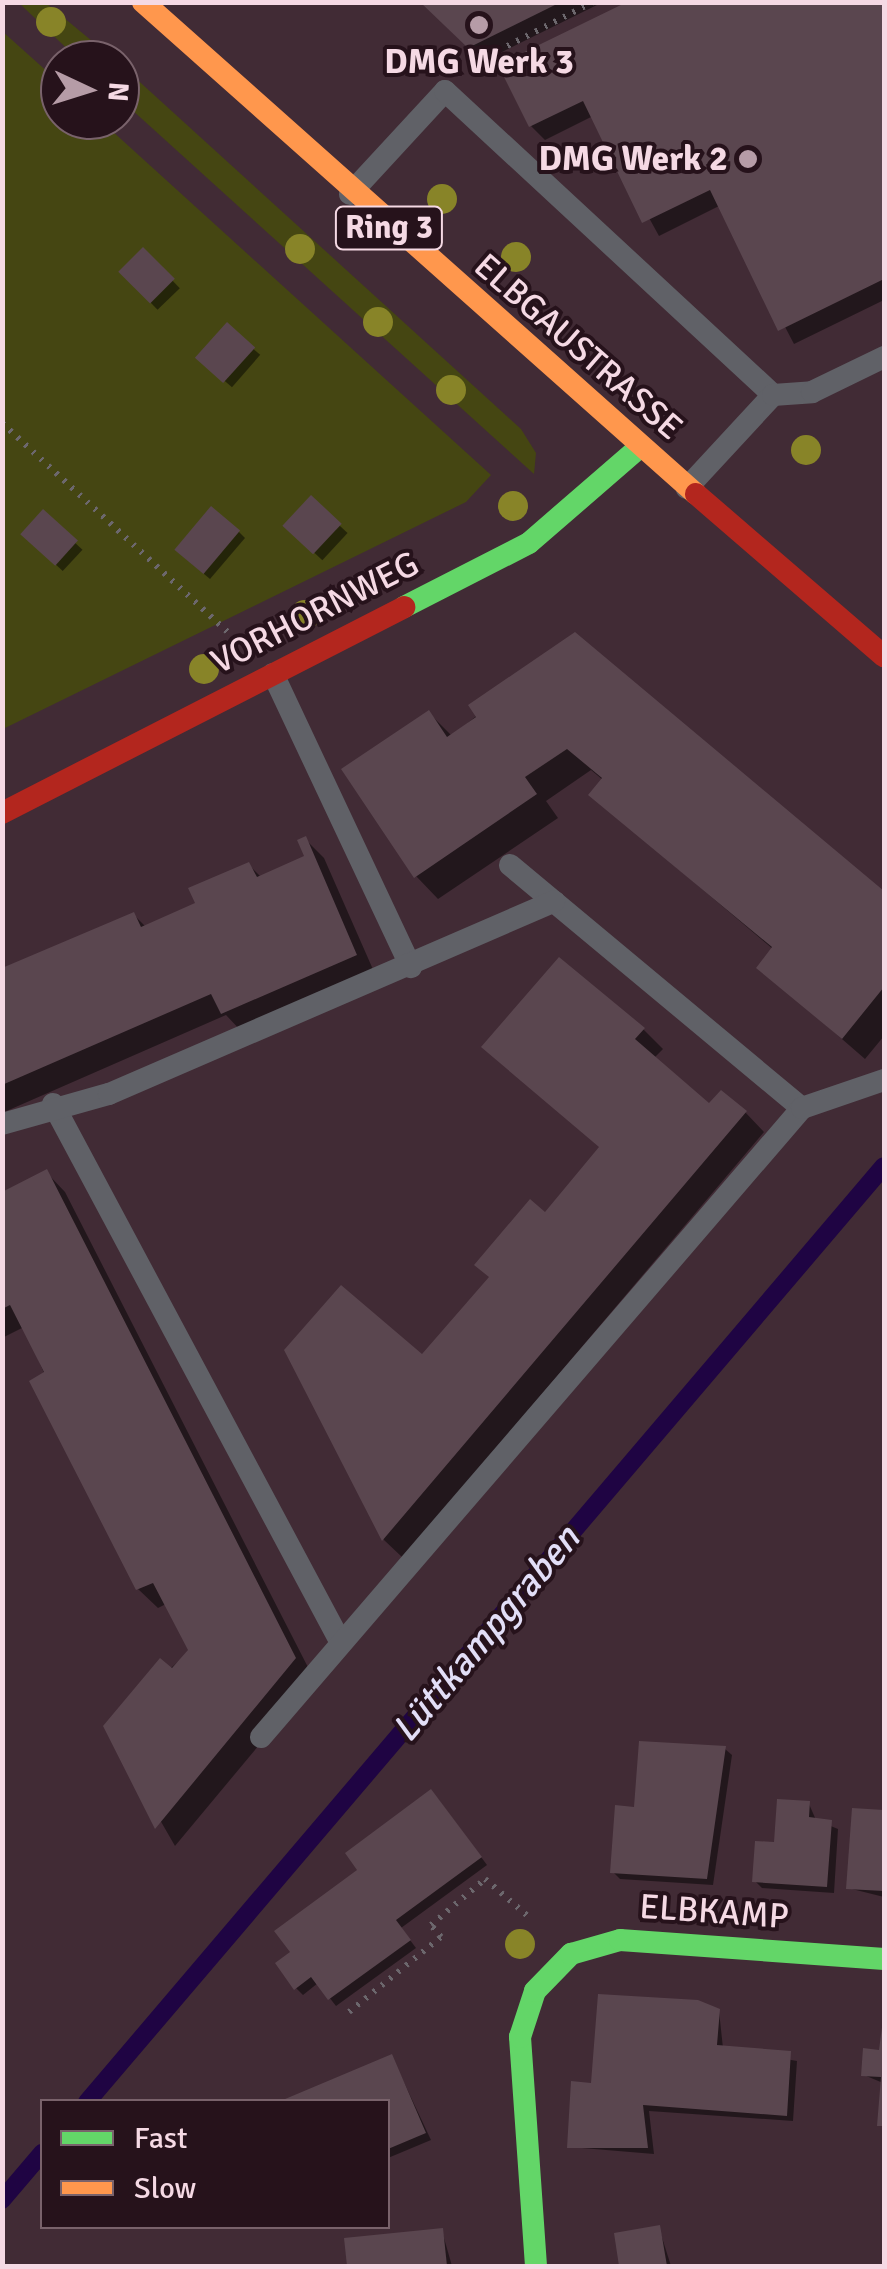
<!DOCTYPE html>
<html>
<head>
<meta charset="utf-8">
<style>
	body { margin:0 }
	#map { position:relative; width:887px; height:2269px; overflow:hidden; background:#412b35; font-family:Signika,sans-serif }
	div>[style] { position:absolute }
	.green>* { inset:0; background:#454612 }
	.shadow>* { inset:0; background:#0007; transform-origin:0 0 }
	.stream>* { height:18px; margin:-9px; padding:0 9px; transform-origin:9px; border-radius:9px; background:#1f0443 }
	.building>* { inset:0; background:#5a464f; transform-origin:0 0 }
	.path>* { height:6px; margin-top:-3px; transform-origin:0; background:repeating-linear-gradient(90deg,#6c676d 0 2.5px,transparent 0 10.5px) }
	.lane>* { height:22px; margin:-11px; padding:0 11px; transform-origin:11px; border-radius:11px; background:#606167 }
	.fast>* { height:22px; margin:-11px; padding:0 11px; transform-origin:11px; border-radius:11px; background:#63d668 }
	.slow>* { height:22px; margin:-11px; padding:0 11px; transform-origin:11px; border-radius:11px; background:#ff974d }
	.jam>* { height:22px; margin:-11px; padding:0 11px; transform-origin:11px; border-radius:11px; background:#b3261e }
	.trees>* { width:30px; height:30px; margin:-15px; border-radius:50%; background:#888428 }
	.dots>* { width:28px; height:28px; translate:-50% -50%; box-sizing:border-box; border:5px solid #26121b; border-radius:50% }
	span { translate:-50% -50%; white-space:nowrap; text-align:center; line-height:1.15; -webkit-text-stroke:8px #26121b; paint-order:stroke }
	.shield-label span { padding:2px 8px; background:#26121b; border:2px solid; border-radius:8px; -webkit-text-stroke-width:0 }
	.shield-label { font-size:32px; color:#f5d9e4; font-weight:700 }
	.poi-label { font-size:35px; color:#f5d9e4; font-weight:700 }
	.right { translate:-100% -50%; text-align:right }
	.street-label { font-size:35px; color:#f5d9e4 }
	.water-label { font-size:38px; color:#e2def7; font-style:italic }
	.frame { position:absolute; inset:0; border:5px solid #f5d9e4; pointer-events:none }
	.legend { position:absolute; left:40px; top:2099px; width:350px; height:130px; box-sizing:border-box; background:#26121b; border:2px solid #79626b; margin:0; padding:12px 18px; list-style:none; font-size:30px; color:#f5d9e4 }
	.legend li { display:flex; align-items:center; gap:20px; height:50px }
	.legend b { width:50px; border:2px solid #79626b }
	.north { position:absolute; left:40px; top:40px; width:100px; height:100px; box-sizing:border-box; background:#26121b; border:2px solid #79626b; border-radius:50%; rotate:94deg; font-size:28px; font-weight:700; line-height:40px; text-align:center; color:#f5d9e4 }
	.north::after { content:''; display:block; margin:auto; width:35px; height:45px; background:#b69ca7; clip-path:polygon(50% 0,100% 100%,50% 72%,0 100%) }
</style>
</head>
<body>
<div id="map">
	<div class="green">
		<div style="clip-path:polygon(19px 3px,46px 3px,115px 60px,79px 60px)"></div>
		<div style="clip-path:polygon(2px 31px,60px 83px,60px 120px,100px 120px,491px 475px,466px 502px,3px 729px)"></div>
		<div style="clip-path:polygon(120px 64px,521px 429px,536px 453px,534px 474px,120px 99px)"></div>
	</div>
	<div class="shadow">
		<div style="clip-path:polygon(423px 2px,603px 2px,484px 61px)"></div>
		<div style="clip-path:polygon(633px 2px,884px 2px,884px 300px,794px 344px,721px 205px,659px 236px,593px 116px,545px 140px,531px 126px)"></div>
		<div style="left:143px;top:250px;width:53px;height:31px;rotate:46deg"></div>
		<div style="left:227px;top:326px;width:44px;height:43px;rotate:41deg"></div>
		<div style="left:311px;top:499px;width:50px;height:37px;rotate:43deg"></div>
		<div style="left:43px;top:513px;width:54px;height:29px;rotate:43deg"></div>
		<div style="clip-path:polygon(238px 531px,245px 538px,210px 579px,184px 557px)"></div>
		<div style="clip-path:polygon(575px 635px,884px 894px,884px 1036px,865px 1059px,759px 967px,774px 950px,591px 795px,603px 780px,591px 770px,546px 801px,558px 818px,438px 899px,416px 876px,429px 713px,452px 736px)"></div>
		<div style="clip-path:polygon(305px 839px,324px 858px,375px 974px,242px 1032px,226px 1015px,2px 1113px,2px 972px,133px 914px,146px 927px,198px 904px,249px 865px,261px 877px,308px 857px)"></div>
		<div style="clip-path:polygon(559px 961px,644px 1030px,663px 1049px,654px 1058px,710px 1107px,745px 1112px,764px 1132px,403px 1558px,384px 1540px,286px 1351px,422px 1358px,601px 1149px)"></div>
		<div style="clip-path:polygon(46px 1172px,65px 1192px,314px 1679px,175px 1846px,106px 1726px,191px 1650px,166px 1604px,158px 1608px,138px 1589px,24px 1327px,2px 1338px,2px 1195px)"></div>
		<div style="clip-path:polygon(725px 1749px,732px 1755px,713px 1885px,620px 1879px,613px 1872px,637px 1809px)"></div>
		<div style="clip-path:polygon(438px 1799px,487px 1865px,401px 1928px,416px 1948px,336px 2006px,318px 1983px,303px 1995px,296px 1988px,361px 1870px)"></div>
		<div style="clip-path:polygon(809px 1804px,816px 1820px,838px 1829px,834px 1893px,762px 1888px,755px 1881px)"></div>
		<div style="clip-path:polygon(854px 1810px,884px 1812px,884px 1897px,848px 1888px)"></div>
		<div style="clip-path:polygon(719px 2011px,723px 2048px,797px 2061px,793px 2121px,649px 2111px,654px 2154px,570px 2147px)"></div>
		<div style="clip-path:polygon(884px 2016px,884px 2129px,883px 2083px,864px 2075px,881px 2053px)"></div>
		<div style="clip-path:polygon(392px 2057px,431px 2140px,388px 2158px,388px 2102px)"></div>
		<div style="clip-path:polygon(659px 2228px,671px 2266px,622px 2266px,617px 2235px)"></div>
		<div style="clip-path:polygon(442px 2231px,452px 2266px,349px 2266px,347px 2240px)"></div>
	</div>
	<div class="stream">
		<div style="left:87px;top:2102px;width:1229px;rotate:-49.59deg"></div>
		<div style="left:2px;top:2200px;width:62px;rotate:-49.6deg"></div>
	</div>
	<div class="building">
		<div style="clip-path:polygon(420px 2px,561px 2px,468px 48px)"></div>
		<div style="clip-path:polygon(627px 2px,884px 2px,884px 279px,778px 331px,710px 190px,642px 223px,583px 101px,529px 127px,498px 65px)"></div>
		<div style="left:143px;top:247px;width:45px;height:35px;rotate:45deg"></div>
		<div style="left:227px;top:322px;width:38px;height:48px;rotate:42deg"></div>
		<div style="left:311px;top:495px;width:42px;height:42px;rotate:43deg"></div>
		<div style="left:211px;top:506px;width:38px;height:57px;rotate:40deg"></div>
		<div style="left:43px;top:509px;width:47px;height:34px;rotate:42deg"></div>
		<div style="clip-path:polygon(575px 632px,884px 891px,884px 987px,842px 1039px,756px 968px,772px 947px,588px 795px,602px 778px,567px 749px,525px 777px,537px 794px,414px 878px,341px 769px,429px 710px,447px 737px,476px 717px,468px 705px)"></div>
		<div style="clip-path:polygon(306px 836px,357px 955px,221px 1014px,211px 994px,2px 1085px,2px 968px,134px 912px,141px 927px,195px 903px,188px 888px,249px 862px,257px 877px,304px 856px,297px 840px)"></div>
		<div style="clip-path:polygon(559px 957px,645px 1028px,635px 1039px,709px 1103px,721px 1090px,747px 1111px,382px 1541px,284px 1350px,341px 1285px,422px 1354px,489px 1277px,474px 1265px,530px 1199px,545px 1212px,599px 1147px,481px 1047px)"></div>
		<div style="clip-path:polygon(47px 1169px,296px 1658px,155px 1829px,103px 1726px,160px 1658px,172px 1668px,188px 1650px,153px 1583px,136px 1590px,29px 1381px,44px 1372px,10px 1305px,2px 1309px,2px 1192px)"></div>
		<div style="clip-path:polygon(639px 1741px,726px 1746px,707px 1879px,610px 1873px,615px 1805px,634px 1807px)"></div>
		<div style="clip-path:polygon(431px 1789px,482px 1857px,396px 1920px,411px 1940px,328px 2000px,311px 1977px,294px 1990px,275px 1963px,290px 1952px,274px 1931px,357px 1870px,345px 1853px)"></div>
		<div style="clip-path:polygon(777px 1799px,810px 1801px,809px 1817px,832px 1820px,827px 1887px,752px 1882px,755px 1841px,774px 1842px)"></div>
		<div style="clip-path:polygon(852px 1808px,884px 1810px,884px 1891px,846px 1889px)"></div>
		<div style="clip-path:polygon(598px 1994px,698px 2000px,720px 2009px,717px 2045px,791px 2051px,787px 2116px,643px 2105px,648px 2148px,567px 2148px,571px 2081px,591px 2083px)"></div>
		<div style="clip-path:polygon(884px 2012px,884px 2126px,877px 2126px,881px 2077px,861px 2076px,863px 2048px,879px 2050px)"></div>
		<div style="clip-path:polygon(392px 2054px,426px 2133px,388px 2149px,388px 2102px,278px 2102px)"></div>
		<div style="clip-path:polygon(660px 2225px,667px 2266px,619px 2266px,614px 2233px)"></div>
		<div style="clip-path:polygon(443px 2228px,447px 2266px,347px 2266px,344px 2238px)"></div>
	</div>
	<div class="path">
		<div style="left:470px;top:65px;width:138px;rotate:-27.1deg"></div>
		<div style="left:2px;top:423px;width:309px;rotate:42.8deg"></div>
		<div style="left:349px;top:2012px;width:119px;rotate:-39.2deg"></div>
		<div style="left:441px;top:1937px;width:16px;rotate:-130deg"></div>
		<div style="left:431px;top:1925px;width:71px;rotate:-40.4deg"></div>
		<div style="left:485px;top:1879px;width:58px;rotate:40.8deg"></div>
	</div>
	<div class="lane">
		<div style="left:350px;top:194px;width:140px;rotate:-47.3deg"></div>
		<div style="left:445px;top:91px;width:447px;rotate:42.8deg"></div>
		<div style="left:773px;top:395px;width:127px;rotate:132.8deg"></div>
		<div style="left:773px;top:395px;width:39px;rotate:-4deg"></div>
		<div style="left:812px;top:392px;width:80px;rotate:-25.9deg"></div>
		<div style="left:273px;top:674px;width:324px;rotate:64.8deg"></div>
		<div style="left:510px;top:865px;width:380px;rotate:39.8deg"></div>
		<div style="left:53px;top:1104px;width:611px;rotate:61.88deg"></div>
		<div style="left:2px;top:1124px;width:111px;rotate:-15.7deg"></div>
		<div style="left:109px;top:1094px;width:485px;rotate:-23.4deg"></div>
		<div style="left:261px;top:1737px;width:830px;rotate:-49.3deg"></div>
		<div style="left:802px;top:1108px;width:87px;rotate:-18.9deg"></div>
	</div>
	<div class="fast">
		<div style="left:404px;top:607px;width:140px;rotate:-27.1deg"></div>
		<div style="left:529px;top:543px;width:147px;rotate:-40.9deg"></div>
		<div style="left:536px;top:2266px;width:230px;rotate:-94deg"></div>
		<div style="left:520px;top:2037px;width:48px;rotate:-71.9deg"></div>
		<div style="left:535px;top:1991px;width:52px;rotate:-45.8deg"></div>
		<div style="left:571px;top:1954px;width:51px;rotate:-15.9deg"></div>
		<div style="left:620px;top:1940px;width:265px;rotate:4.1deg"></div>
	</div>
	<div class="slow">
		<div style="left:143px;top:2px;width:740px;rotate:41.66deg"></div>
	</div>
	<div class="jam">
		<div style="left:696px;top:494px;width:248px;rotate:40.8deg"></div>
		<div style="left:2px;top:813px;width:452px;rotate:-27.1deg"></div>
	</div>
	<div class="trees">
		<div style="left:51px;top:22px"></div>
		<div style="left:442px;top:199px"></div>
		<div style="left:300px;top:249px"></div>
		<div style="left:516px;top:257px"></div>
		<div style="left:378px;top:322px"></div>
		<div style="left:451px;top:390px"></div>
		<div style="left:806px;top:450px"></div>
		<div style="left:513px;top:506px"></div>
		<div style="left:305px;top:615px"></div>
		<div style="left:204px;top:669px"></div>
		<div style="left:520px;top:1944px"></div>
	</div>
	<div class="dots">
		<div style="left:479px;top:25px;background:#b69ca7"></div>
		<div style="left:748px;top:159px;background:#b69ca7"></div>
	</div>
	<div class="shield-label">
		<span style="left:389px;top:228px">Ring 3</span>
	</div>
	<div class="poi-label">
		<span style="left:479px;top:62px">DMG Werk 3</span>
		<span class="right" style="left:728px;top:159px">DMG Werk 2</span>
	</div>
	<div class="street-label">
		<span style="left:578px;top:347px;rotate:41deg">ELBGAUSTRASSE</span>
		<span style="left:315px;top:613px;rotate:-27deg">VORHORNWEG</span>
		<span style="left:714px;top:1912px;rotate:4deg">ELBKAMP</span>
	</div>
	<div class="water-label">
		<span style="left:486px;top:1634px;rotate:-50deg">Lüttkampgraben</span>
	</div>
	<div class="frame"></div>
	<ul class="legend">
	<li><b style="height:12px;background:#63d668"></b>Fast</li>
	<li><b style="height:12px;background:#ff974d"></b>Slow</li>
	</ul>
	<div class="north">N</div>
</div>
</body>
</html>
